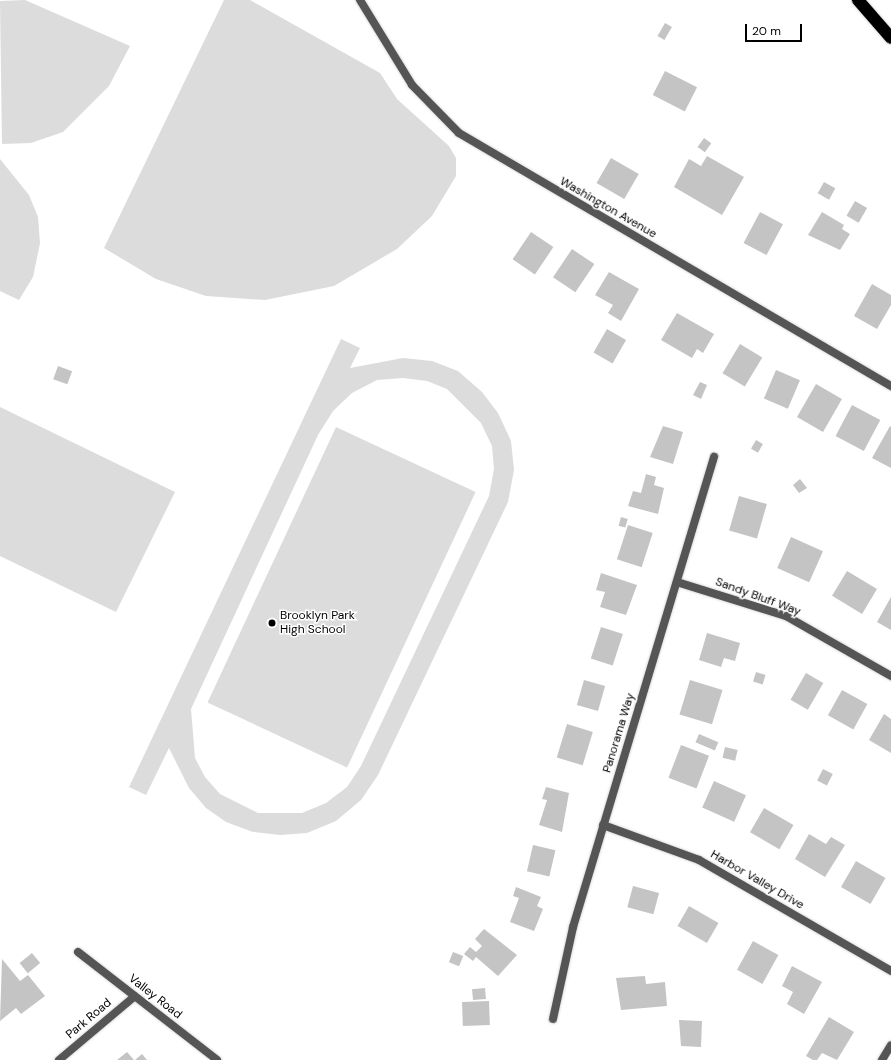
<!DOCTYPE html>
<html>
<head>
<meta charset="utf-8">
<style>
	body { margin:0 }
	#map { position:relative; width:891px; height:1060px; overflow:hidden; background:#fff; font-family:"DM Sans",sans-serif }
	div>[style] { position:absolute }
	.green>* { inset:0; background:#dcdcdc; transform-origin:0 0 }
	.building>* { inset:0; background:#c4c4c4; transform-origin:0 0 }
	.roads { filter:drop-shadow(0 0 1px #dbdbdb) drop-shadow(0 0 1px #dbdbdb) }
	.street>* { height:8px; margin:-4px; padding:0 4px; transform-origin:4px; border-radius:4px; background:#555 }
	.highway>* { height:12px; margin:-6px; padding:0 6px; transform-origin:6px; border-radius:6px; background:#000 }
	.dots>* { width:11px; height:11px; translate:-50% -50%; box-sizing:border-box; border:2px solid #fff; border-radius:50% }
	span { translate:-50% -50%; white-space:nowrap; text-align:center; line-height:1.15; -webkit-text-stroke:3px #fff; paint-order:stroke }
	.street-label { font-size:12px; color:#000 }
	.poi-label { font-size:12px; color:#000 }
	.left { translate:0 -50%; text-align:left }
	.scale { position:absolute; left:745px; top:24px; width:57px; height:18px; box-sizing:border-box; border:2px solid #000; border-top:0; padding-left:5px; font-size:12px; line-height:14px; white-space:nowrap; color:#000; -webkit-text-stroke:3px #fff; paint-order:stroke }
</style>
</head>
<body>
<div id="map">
	<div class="green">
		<div style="clip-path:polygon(25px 0,130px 46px,109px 86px,63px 132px,31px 143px,2px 144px,0 1px)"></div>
		<div style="clip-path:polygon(224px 0,250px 0,380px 73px,397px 99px,449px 146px,456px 158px,456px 176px,432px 216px,397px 249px,334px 286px,265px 300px,206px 296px,156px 279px,104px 248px)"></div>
		<div style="clip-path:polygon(0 159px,29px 195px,38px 217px,40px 243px,33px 277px,19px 300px,0 291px)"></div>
		<div style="clip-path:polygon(evenodd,341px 339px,360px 348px,350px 368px,403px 358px,432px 361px,458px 371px,482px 392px,498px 413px,511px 441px,514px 470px,508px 502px,378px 775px,361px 800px,336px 821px,307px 833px,280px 835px,253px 832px,226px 822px,206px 808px,189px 788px,169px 748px,146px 795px,129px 787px,341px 339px,403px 378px,427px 381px,447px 389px,481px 423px,492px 446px,494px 469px,489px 496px,361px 766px,347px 787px,326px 803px,302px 813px,258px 813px,220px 794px,205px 777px,195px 758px,191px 709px,318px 435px,333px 411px,352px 393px,377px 380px,403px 378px)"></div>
		<div style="clip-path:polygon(0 407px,175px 492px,116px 612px,0 556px)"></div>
		<div style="left:336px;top:427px;width:154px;height:304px;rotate:25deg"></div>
	</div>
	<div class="building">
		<div style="left:665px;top:23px;width:8px;height:15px;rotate:30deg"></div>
		<div style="left:665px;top:71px;width:36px;height:27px;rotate:27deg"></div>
		<div style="left:704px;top:138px;width:9px;height:11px;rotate:36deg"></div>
		<div style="clip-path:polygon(707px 156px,744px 177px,722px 215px,674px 187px,689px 159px,701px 166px)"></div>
		<div style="left:611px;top:158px;width:32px;height:29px;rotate:30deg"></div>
		<div style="left:824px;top:182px;width:13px;height:13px;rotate:29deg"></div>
		<div style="left:855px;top:201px;width:14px;height:17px;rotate:30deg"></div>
		<div style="left:760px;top:212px;width:26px;height:35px;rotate:28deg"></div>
		<div style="clip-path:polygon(822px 212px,844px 225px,842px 229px,850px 234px,840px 250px,808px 235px)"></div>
		<div style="left:531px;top:232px;width:27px;height:33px;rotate:34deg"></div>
		<div style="left:572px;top:249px;width:27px;height:34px;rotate:34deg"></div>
		<div style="clip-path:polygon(609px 272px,639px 289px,621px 321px,608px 313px,613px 305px,595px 295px)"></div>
		<div style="clip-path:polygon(872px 284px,891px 295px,891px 305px,877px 329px,854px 316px)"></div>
		<div style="clip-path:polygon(677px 313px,714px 334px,703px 353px,697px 349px,692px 358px,661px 340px)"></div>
		<div style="left:607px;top:329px;width:22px;height:27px;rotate:30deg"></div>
		<div style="left:740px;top:344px;width:26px;height:34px;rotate:31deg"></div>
		<div style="left:58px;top:366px;width:15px;height:14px;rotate:20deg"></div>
		<div style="left:776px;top:370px;width:26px;height:31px;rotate:23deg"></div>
		<div style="clip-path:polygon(700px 382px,707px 385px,701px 399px,693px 395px)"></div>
		<div style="left:816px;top:384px;width:30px;height:38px;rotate:30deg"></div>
		<div style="left:852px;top:405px;width:32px;height:35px;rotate:28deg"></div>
		<div style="clip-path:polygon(663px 426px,683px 432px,673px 464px,650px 457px)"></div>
		<div style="clip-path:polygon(890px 426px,891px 427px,891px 468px,872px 458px)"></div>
		<div style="left:756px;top:440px;width:8px;height:10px;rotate:30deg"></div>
		<div style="clip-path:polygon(646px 474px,656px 477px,654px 485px,664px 488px,658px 514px,628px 506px,633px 491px,641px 493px)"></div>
		<div style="clip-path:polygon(800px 479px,807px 488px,799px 493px,793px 485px)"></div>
		<div style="left:739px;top:496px;width:29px;height:36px;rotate:16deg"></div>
		<div style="left:621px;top:517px;width:7px;height:9px;rotate:16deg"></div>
		<div style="left:628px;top:525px;width:26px;height:36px;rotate:18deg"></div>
		<div style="left:791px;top:537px;width:35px;height:34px;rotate:24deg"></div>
		<div style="left:847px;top:571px;width:35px;height:29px;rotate:31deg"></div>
		<div style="clip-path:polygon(601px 573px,637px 585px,626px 615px,600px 607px,605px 592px,596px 590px)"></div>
		<div style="clip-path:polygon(891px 597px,891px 630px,877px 622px)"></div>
		<div style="left:601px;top:627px;width:23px;height:33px;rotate:18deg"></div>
		<div style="clip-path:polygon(707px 633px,740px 643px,735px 661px,724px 658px,721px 667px,699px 660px)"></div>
		<div style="left:756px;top:672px;width:10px;height:10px;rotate:17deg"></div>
		<div style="left:806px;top:673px;width:20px;height:31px;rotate:30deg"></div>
		<div style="left:584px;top:680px;width:22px;height:26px;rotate:16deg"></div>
		<div style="left:690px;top:680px;width:34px;height:36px;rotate:17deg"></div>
		<div style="left:842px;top:690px;width:29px;height:29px;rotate:29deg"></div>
		<div style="clip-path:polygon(884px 714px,891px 719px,891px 753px,869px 740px)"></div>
		<div style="left:567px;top:724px;width:27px;height:35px;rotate:17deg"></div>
		<div style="left:699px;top:734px;width:21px;height:9px;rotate:23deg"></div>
		<div style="left:681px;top:745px;width:30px;height:35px;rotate:21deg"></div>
		<div style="left:725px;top:747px;width:13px;height:11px;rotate:13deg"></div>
		<div style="left:823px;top:769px;width:11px;height:13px;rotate:27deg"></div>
		<div style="left:714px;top:781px;width:35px;height:29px;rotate:24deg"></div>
		<div style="clip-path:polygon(546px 787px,569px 793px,562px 832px,539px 825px,547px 800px,542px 799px)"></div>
		<div style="left:764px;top:808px;width:34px;height:28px;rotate:30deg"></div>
		<div style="clip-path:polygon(809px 834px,826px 844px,831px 837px,845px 845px,825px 877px,795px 859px)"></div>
		<div style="left:533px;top:845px;width:23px;height:27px;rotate:13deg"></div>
		<div style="left:856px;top:861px;width:34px;height:30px;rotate:30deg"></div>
		<div style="left:633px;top:886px;width:27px;height:22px;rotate:15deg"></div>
		<div style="clip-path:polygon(516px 887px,541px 897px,537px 906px,543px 909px,534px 931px,510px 922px,519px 898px,513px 896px)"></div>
		<div style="left:689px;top:906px;width:34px;height:23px;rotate:30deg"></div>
		<div style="clip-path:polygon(484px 929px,517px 955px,498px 976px,476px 957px,473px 961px,464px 954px,470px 947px,476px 952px,482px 946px,475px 939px)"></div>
		<div style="left:753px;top:941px;width:29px;height:33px;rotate:29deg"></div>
		<div style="left:453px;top:952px;width:11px;height:11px;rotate:22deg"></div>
		<div style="left:32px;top:953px;width:13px;height:16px;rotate:51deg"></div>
		<div style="clip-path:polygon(2px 959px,20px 981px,28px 975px,45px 996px,21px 1014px,16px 1008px,0 1021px)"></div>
		<div style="clip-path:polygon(792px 966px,822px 982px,804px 1014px,787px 1004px,793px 992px,782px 986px)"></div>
		<div style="clip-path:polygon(645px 976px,646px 984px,665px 982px,667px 1006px,621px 1010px,616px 978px)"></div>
		<div style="left:485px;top:988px;width:11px;height:13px;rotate:85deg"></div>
		<div style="left:489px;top:1001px;width:24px;height:27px;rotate:88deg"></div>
		<div style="clip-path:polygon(829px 1017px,854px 1032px,837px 1060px,822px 1053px,817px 1060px,813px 1060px,806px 1056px)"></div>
		<div style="clip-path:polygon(679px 1020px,702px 1021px,701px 1047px,681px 1046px)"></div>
		<div style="clip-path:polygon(127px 1052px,134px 1060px,117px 1060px)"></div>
		<div style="clip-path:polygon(142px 1054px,147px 1060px,135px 1060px)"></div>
	</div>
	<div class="roads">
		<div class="street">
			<div style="left:360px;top:0;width:100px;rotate:58.5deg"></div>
			<div style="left:412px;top:85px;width:67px;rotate:45.6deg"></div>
			<div style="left:459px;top:133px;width:501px;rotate:30.36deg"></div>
			<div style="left:677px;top:582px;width:114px;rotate:17.3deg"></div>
			<div style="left:786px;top:616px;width:121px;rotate:29.7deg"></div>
			<div style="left:603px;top:825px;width:102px;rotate:20deg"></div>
			<div style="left:699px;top:860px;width:222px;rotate:30deg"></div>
			<div style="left:78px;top:952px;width:176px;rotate:37.8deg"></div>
			<div style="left:553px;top:1019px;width:94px;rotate:-77.7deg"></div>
			<div style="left:573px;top:927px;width:491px;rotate:-73.3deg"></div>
			<div style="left:59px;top:1060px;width:99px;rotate:-40.1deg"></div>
			<div style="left:882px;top:1060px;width:17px;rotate:-59deg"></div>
		</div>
		<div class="highway">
			<div style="left:858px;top:0;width:50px;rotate:49deg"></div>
		</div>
	</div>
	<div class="dots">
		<div style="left:272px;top:623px;background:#000"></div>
	</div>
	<div class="street-label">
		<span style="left:608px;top:208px;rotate:30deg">Washington Avenue</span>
		<span style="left:758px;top:597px;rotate:20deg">Sandy Bluff Way</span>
		<span style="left:619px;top:733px;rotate:-73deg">Panorama Way</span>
		<span style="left:757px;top:880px;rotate:30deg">Harbor Valley Drive</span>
		<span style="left:155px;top:997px;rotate:38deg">Valley Road</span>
		<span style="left:89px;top:1019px;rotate:-40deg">Park Road</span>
	</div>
	<div class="poi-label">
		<span class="left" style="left:280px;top:623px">Brooklyn Park<br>High School</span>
	</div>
	<div class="scale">20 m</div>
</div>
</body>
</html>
